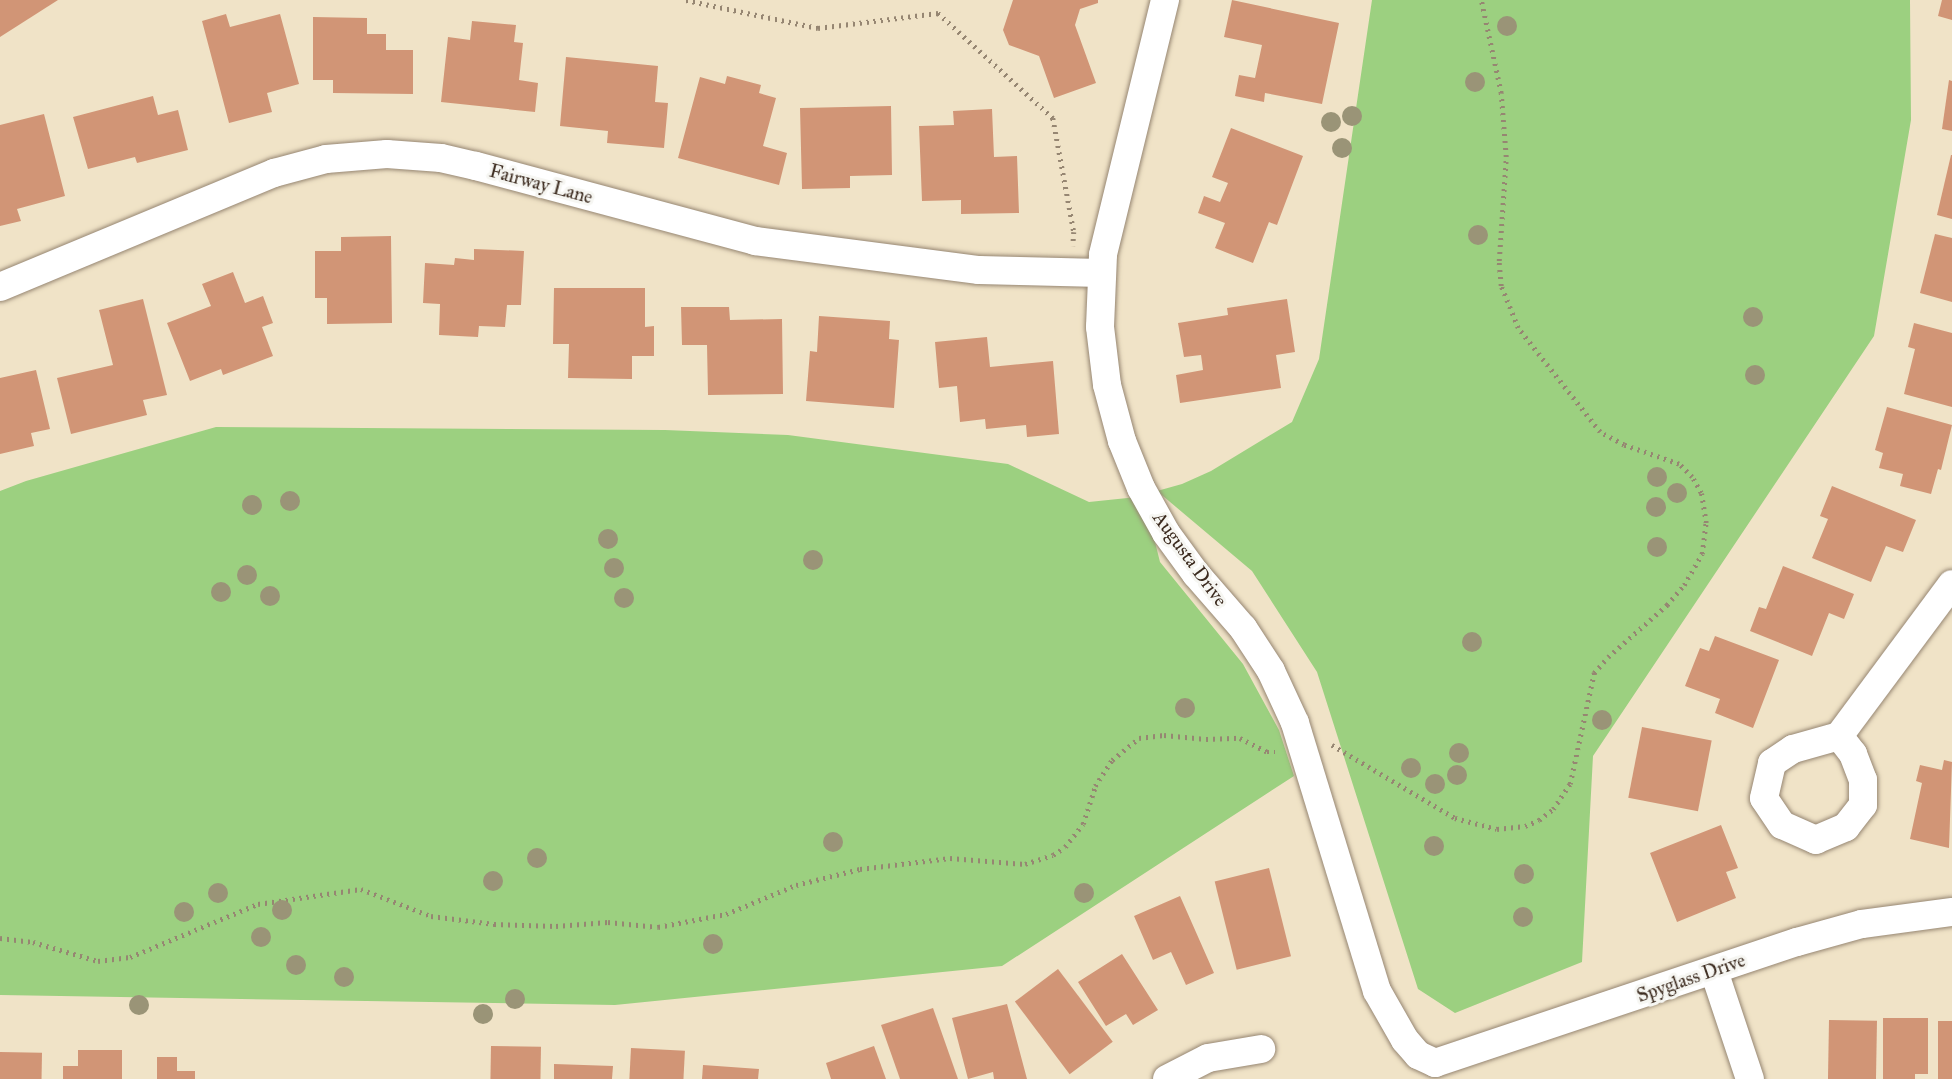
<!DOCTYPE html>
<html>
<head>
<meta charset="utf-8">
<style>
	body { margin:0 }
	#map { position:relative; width:1952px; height:1079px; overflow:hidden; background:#f0e3c7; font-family:"IM FELL Great Primer",serif }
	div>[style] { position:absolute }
	.green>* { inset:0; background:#9cd080 }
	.building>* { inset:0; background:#d19576; transform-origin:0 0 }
	.path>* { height:4.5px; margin-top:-2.25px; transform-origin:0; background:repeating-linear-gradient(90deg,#968672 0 2px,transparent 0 7px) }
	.roads { filter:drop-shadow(0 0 2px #968672) drop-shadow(0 0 2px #968672) }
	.minor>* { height:28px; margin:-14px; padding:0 14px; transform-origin:14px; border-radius:14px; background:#fff }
	.trees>* { width:20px; height:20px; margin:-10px; border-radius:50%; background:#9a9477 }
	span { translate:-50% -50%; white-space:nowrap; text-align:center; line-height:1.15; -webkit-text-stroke:6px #f6f6f2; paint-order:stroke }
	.street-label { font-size:19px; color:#3b2a1e }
</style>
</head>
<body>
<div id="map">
	<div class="green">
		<div style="clip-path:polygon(1372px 0,1910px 0,1911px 120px,1874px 336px,1593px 756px,1582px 962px,1455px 1013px,1418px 989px,1317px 672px,1252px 571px,1157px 491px,1182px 484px,1211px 471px,1292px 422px,1319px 359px)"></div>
		<div style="clip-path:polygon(216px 427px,665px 430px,788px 435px,1008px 464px,1089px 502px,1137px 497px,1152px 530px,1160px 562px,1243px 664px,1279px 730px,1294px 776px,1002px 966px,615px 1005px,0 995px,0 491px,26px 481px)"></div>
	</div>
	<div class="building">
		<div style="clip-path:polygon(0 0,58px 0,0 37px)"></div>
		<div style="clip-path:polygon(1013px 0,1098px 0,1098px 3px,1080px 9px,1075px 25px,1096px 83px,1054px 98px,1039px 56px,1009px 45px,1003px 30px)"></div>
		<div style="clip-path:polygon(1232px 0,1339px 23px,1322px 104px,1265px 93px,1264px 102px,1235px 96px,1239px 75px,1255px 78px,1262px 45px,1224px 37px)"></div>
		<div style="clip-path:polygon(1942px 0,1952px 0,1952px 20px,1938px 16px)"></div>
		<div style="clip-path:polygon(226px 14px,230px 27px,280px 14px,299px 84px,267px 93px,272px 112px,229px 123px,202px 21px)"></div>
		<div style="clip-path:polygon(313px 17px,367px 18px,367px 34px,386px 34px,386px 50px,413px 50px,413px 94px,333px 93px,333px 80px,313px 80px)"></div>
		<div style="clip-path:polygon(472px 21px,516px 25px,514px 42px,523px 43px,519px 80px,538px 83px,535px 112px,441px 102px,448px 37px,470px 40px)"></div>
		<div style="clip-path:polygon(566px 57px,658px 66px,655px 102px,668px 103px,664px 148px,607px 143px,608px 131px,560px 126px)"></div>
		<div style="clip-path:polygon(727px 76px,761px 85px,759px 93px,776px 98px,763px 146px,787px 153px,779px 185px,678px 158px,700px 77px,725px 84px)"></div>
		<div style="clip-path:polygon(1949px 80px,1952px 81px,1952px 131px,1942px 129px)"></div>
		<div style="clip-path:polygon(153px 96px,158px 115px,178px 110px,188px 150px,137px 163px,135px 157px,88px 169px,73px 117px)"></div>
		<div style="clip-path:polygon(891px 106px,892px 175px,850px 176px,850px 188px,802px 189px,800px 108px)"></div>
		<div style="clip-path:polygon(992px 109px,994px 157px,1017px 156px,1019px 213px,961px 214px,961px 200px,922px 201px,919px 126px,954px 125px,953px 111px)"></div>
		<div style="clip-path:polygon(44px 114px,65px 196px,17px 209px,21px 221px,0 226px,0 125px)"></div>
		<div style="clip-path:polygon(1231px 128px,1303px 156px,1277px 225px,1269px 222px,1253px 263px,1215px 248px,1225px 223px,1198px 213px,1204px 196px,1220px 202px,1228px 183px,1212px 177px)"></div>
		<div style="clip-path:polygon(1951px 155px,1952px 155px,1952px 219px,1937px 215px)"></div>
		<div style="clip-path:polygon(1935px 234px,1952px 238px,1952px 302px,1920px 293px)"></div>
		<div style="clip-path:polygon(391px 236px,392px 323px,327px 324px,327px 298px,315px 298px,315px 251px,341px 251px,341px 237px)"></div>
		<div style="clip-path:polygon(474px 249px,524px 251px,521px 305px,507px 305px,505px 327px,479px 326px,478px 337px,439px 335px,440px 304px,423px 303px,425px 263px,454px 265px,455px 258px,474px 260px)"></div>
		<div style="clip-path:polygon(233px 272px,245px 303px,263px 296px,273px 323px,262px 327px,273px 356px,223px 375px,221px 369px,190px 381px,167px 323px,211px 306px,202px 284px)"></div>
		<div style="clip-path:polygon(554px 288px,645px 288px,645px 327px,654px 326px,654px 356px,632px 356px,632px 379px,568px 378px,569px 344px,553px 344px)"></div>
		<div style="clip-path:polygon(143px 299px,167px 395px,143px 400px,147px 415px,71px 434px,57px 378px,113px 365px,99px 310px)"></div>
		<div style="clip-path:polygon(1287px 299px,1295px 352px,1276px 355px,1281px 388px,1180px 403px,1176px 375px,1203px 370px,1201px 355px,1184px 357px,1178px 323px,1228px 315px,1227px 308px)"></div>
		<div style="clip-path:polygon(681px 307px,729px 307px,730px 320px,782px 319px,783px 394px,708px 395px,707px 345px,682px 345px)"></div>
		<div style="clip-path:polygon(819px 316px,890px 321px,889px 339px,899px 340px,894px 408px,806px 401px,810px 351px,817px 352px)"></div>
		<div style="clip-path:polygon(1914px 323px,1952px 333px,1952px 407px,1904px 394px,1915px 349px,1908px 347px)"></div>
		<div style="clip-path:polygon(987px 337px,990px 367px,1053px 361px,1059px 434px,1027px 437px,1026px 425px,986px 429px,985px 419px,960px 422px,957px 386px,939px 388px,935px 342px)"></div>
		<div style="clip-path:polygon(36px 370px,50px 429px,31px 433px,34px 446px,0 454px,0 378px)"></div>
		<div style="clip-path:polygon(1887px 407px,1952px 425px,1941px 470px,1938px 469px,1931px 494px,1900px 486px,1903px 474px,1879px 468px,1883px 453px,1875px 450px)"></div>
		<div style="clip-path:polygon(1832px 486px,1916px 520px,1903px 552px,1886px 546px,1871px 582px,1812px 558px,1828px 519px,1820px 516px)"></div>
		<div style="clip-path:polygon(1783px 566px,1854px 594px,1844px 619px,1829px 613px,1812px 656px,1750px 631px,1759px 607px,1766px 609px)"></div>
		<div style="clip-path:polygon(1715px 636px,1779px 660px,1753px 728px,1715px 713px,1720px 699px,1685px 686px,1700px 648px,1709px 651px)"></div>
		<div style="left:1642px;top:727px;width:71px;height:72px;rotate:11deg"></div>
		<div style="clip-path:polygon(1944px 760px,1952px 762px,1949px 848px,1910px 839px,1922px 783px,1916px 781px,1920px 765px,1942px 770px)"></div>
		<div style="clip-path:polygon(1721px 825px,1738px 868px,1726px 872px,1736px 898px,1677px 922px,1650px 853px)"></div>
		<div style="left:1269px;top:868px;width:91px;height:56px;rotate:76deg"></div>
		<div style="clip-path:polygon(1180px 896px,1214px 973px,1186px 985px,1171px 952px,1153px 960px,1134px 916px)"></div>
		<div style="clip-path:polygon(1122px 954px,1158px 1010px,1133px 1025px,1126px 1014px,1106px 1026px,1078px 982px)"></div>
		<div style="left:1058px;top:969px;width:91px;height:54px;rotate:53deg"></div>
		<div style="clip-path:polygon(1007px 1004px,1027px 1079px,994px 1079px,993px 1072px,968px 1079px,952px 1018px)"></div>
		<div style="clip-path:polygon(933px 1008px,958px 1079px,900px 1079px,881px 1025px)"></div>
		<div style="clip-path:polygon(1883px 1018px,1928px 1018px,1928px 1074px,1915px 1074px,1915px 1079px,1883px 1079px)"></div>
		<div style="left:1829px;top:1020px;width:48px;height:59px;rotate:1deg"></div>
		<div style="left:1938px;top:1021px;width:14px;height:58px"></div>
		<div style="left:491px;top:1046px;width:50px;height:33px;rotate:1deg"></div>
		<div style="clip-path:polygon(874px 1046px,886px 1079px,831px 1079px,826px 1063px)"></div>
		<div style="left:631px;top:1048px;width:54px;height:31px;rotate:3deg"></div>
		<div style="clip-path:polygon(78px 1050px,122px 1050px,122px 1079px,63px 1079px,63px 1066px,78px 1066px)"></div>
		<div style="left:0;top:1052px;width:42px;height:27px;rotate:1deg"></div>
		<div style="clip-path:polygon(157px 1057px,177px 1057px,177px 1071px,195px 1071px,195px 1079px,157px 1079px)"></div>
		<div style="clip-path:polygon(554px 1064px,613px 1066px,612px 1079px,554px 1079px)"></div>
		<div style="clip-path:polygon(703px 1065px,759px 1069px,758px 1079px,702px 1079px)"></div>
	</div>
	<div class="path">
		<div style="left:686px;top:0;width:135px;rotate:12deg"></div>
		<div style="left:818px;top:28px;width:121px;rotate:-7.1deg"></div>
		<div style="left:938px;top:13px;width:156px;rotate:42.4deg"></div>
		<div style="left:1053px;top:118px;width:116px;rotate:79.6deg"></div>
		<div style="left:1074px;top:232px;width:14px;rotate:94deg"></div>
		<div style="left:1332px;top:745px;width:143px;rotate:30.7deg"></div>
		<div style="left:1455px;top:818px;width:43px;rotate:14.7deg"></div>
		<div style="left:1497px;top:829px;width:28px;rotate:-6deg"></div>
		<div style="left:1525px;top:826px;width:15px;rotate:-23deg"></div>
		<div style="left:1539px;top:820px;width:18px;rotate:-38deg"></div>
		<div style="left:1553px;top:809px;width:30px;rotate:-56deg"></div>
		<div style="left:1570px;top:784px;width:114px;rotate:-77.8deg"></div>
		<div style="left:1594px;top:673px;width:21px;rotate:-49deg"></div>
		<div style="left:1608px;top:657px;width:79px;rotate:-41.4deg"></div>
		<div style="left:1667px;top:605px;width:26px;rotate:-50deg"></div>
		<div style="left:1684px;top:585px;width:36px;rotate:-60deg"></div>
		<div style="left:1702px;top:554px;width:31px;rotate:-83deg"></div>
		<div style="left:1706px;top:523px;width:30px;rotate:-99deg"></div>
		<div style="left:1701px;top:493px;width:18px;rotate:-119deg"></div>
		<div style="left:1692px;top:477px;width:18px;rotate:-135deg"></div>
		<div style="left:1679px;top:464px;width:58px;rotate:-160.9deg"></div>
		<div style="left:1624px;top:445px;width:27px;rotate:-152deg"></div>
		<div style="left:1600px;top:432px;width:132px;rotate:-128.3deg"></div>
		<div style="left:1518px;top:328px;width:45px;rotate:-112deg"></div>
		<div style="left:1501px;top:286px;width:25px;rotate:-95deg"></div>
		<div style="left:1499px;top:261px;width:104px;rotate:-86.1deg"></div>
		<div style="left:1506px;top:157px;width:64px;rotate:-94.5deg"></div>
		<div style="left:1501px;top:93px;width:95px;rotate:-102.1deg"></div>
		<div style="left:0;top:938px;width:33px;rotate:7deg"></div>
		<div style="left:33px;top:942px;width:68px;rotate:16.3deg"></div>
		<div style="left:98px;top:961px;width:32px;rotate:-7deg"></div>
		<div style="left:130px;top:957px;width:139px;rotate:-22.5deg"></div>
		<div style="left:258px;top:904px;width:104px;rotate:-8.3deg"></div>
		<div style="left:361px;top:889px;width:75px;rotate:21.1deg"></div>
		<div style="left:431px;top:916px;width:64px;rotate:7.2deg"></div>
		<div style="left:494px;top:924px;width:62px;rotate:1.8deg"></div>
		<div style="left:556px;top:926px;width:52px;rotate:-4.4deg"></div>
		<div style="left:608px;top:922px;width:50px;rotate:5.7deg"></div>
		<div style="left:658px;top:927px;width:69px;rotate:-10.8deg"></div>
		<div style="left:726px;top:914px;width:76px;rotate:-22.5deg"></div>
		<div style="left:796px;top:885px;width:66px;rotate:-14deg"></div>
		<div style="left:860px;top:869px;width:91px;rotate:-7deg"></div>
		<div style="left:950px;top:858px;width:75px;rotate:4.6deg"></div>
		<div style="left:1025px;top:864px;width:29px;rotate:-18deg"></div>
		<div style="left:1053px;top:855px;width:14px;rotate:-34deg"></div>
		<div style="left:1065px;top:847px;width:29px;rotate:-52deg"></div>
		<div style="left:1083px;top:824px;width:40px;rotate:-72deg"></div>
		<div style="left:1095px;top:786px;width:31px;rotate:-57deg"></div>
		<div style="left:1112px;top:760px;width:35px;rotate:-39deg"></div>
		<div style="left:1139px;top:738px;width:25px;rotate:-7deg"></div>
		<div style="left:1164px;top:735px;width:42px;rotate:5.4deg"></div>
		<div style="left:1206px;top:739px;width:34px;rotate:-2deg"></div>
		<div style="left:1240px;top:738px;width:30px;rotate:27deg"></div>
		<div style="left:1267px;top:752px;width:8px"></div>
	</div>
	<div class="roads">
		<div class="minor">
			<div style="left:1165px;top:0;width:262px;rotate:103.7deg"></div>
			<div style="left:1103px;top:255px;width:72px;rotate:92.4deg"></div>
			<div style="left:1100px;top:327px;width:58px;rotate:83.1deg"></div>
			<div style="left:1107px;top:385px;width:58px;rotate:75deg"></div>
			<div style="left:1122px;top:441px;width:51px;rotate:68deg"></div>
			<div style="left:1141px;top:488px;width:51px;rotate:60.9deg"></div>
			<div style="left:1166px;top:533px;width:51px;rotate:53.8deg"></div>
			<div style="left:1196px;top:574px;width:72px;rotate:49deg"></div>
			<div style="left:1243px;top:628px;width:51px;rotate:56.9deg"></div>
			<div style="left:1271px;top:671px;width:57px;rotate:65.2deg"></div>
			<div style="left:1295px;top:723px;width:280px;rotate:73deg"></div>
			<div style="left:1377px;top:991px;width:56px;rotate:60.3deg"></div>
			<div style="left:1405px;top:1040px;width:20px;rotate:49deg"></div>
			<div style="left:1418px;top:1055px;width:19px;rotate:25deg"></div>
			<div style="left:0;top:287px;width:297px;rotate:-22.6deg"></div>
			<div style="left:274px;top:173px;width:54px;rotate:-15.1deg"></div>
			<div style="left:326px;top:159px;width:61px;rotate:-4.7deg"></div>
			<div style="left:387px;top:154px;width:54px;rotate:4.2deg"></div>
			<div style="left:441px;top:158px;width:36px;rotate:13deg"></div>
			<div style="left:476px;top:166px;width:289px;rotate:15deg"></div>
			<div style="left:755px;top:241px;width:226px;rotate:7.4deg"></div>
			<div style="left:979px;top:270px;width:122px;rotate:1.4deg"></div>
			<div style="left:1839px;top:736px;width:23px;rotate:52deg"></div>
			<div style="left:1853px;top:754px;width:28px;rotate:69deg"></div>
			<div style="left:1863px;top:780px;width:25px;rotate:90deg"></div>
			<div style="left:1863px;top:805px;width:28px;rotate:128deg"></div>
			<div style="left:1846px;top:827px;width:33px;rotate:157deg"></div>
			<div style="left:1816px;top:840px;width:37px;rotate:-156deg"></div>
			<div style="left:1782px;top:825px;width:32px;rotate:-124deg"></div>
			<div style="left:1764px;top:798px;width:36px;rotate:-77deg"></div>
			<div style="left:1772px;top:763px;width:25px;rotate:-34deg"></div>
			<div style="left:1793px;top:749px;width:48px;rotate:-15.8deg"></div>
			<div style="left:1839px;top:736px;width:189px;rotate:-53.4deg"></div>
			<div style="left:1714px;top:971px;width:114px;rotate:71.6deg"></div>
			<div style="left:1435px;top:1063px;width:382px;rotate:-18.5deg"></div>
			<div style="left:1797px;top:942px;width:67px;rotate:-15.5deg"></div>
			<div style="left:1862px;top:924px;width:91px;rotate:-7.6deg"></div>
			<div style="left:1167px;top:1079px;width:46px;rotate:-27.1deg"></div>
			<div style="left:1208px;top:1058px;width:54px;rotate:-9.6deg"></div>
		</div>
	</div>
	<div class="trees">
		<div style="left:1507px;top:26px"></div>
		<div style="left:1475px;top:82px"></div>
		<div style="left:1352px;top:116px"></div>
		<div style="left:1331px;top:122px"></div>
		<div style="left:1342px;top:148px"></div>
		<div style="left:1478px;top:235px"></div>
		<div style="left:1753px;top:317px"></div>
		<div style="left:1755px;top:375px"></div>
		<div style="left:1657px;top:477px"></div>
		<div style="left:1677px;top:493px"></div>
		<div style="left:290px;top:501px"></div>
		<div style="left:252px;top:505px"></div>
		<div style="left:1656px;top:507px"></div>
		<div style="left:608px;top:539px"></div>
		<div style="left:1657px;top:547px"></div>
		<div style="left:813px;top:560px"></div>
		<div style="left:614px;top:568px"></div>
		<div style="left:247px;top:575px"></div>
		<div style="left:221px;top:592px"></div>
		<div style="left:270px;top:596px"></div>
		<div style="left:624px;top:598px"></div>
		<div style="left:1472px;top:642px"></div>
		<div style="left:1185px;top:708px"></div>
		<div style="left:1602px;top:720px"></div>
		<div style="left:1459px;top:753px"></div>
		<div style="left:1411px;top:768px"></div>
		<div style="left:1457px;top:775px"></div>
		<div style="left:1435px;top:784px"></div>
		<div style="left:833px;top:842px"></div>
		<div style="left:1434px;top:846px"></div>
		<div style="left:537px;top:858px"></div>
		<div style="left:1524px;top:874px"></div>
		<div style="left:493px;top:881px"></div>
		<div style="left:218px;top:893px"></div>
		<div style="left:1084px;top:893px"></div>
		<div style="left:282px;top:910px"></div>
		<div style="left:184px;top:912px"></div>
		<div style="left:1523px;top:917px"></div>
		<div style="left:261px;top:937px"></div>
		<div style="left:713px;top:944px"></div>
		<div style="left:296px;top:965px"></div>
		<div style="left:344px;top:977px"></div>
		<div style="left:515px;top:999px"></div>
		<div style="left:139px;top:1005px"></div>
		<div style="left:483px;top:1014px"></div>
	</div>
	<div class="street-label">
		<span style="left:541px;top:184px;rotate:15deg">Fairway Lane</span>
		<span style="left:1190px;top:559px;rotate:54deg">Augusta Drive</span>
		<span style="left:1691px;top:978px;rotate:-19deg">Spyglass Drive</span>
	</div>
</div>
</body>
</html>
